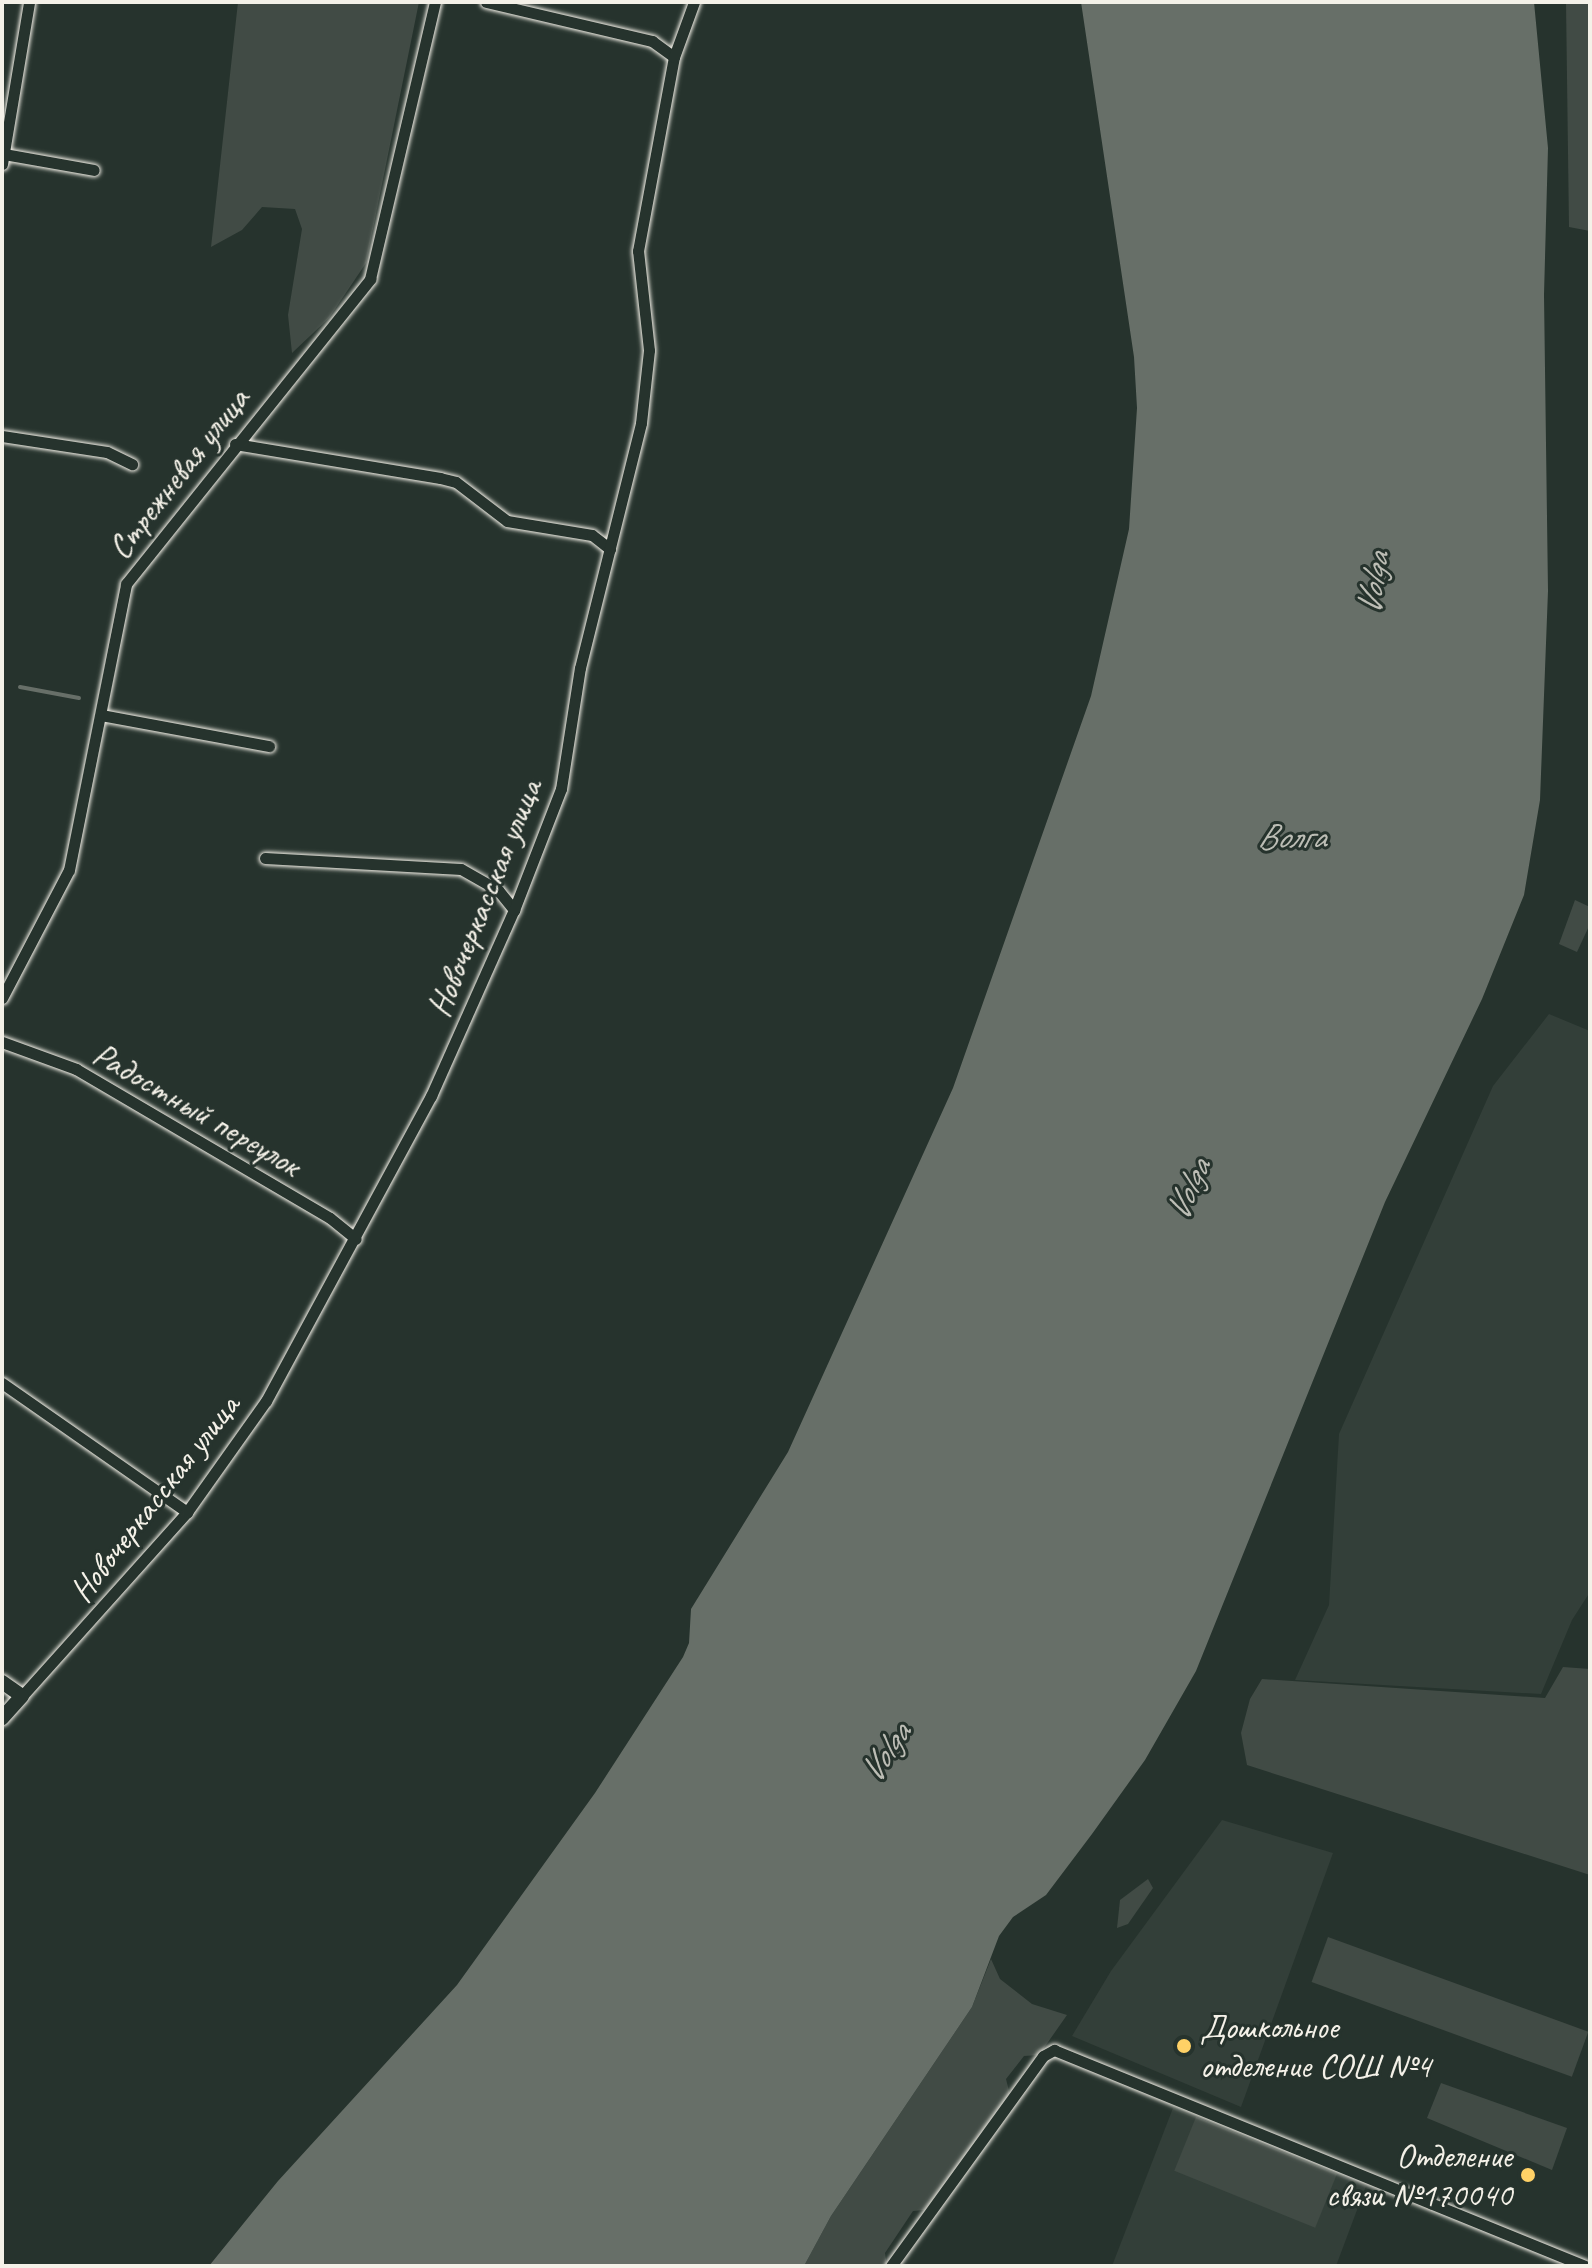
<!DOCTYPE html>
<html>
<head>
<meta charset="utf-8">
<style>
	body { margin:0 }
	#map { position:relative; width:1592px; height:2268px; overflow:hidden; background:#26332d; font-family:Caveat,sans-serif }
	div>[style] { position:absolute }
	.built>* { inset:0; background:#333f39 }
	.green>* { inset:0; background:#414b45; transform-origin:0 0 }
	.water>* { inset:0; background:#676f68 }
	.stream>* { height:4px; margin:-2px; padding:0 2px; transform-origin:2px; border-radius:2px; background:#676f68 }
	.roads { filter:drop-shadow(0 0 2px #f4f1e8) drop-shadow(0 0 2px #f4f1e8) }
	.minor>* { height:11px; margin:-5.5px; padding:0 5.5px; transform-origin:5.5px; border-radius:5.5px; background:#26332d }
	.tertiary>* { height:14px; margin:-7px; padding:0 7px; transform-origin:7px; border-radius:7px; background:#26332d }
	.dots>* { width:22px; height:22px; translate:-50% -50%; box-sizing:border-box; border:4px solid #26332d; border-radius:50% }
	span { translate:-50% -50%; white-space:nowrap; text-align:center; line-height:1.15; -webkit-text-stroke:6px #26332d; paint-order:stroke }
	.street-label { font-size:34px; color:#f4f1e8 }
	.poi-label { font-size:34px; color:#f4f1e8 }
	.left { translate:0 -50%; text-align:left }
	.right { translate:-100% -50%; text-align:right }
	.water-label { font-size:36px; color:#bcbdb5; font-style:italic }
	.frame { position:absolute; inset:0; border:4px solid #f4f1e8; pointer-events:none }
</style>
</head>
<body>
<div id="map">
	<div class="built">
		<div style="clip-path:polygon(1549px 1014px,1590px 1031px,1590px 1592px,1572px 1620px,1541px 1694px,1295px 1680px,1329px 1605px,1339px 1434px,1493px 1086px)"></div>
		<div style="clip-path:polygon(1222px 1820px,1333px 1853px,1241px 2107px,1072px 2036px,1111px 1971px)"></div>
		<div style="clip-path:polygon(1173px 2108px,1366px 2186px,1336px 2266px,1112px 2266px)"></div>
	</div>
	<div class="green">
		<div style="clip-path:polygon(238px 2px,419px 2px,366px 263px,329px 318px,292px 353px,288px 315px,302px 229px,295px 209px,262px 207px,242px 230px,211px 247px)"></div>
		<div style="clip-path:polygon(1566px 2px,1590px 2px,1590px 231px,1569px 227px)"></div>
		<div style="clip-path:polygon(1575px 900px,1590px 907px,1590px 924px,1577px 952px,1559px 944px)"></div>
		<div style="clip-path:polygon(1563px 1667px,1590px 1669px,1590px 1875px,1247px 1765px,1241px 1733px,1250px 1699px,1262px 1679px,1545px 1698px)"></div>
		<div style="clip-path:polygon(1148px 1879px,1153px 1888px,1128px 1924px,1117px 1928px,1120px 1900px)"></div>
		<div style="left:1328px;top:1937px;width:277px;height:48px;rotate:20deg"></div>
		<div style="clip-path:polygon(991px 1959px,1000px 1979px,1032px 2004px,1067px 2015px,1039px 2055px,1024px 2056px,1006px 2079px,1010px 2095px,925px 2210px,913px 2211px,885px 2253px,887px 2266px,804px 2266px,831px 2216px,972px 2007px)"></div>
		<div style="clip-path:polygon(1441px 2083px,1567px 2128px,1552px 2170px,1427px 2118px)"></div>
		<div style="left:1196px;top:2117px;width:152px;height:58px;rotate:22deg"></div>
	</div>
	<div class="water">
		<div style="clip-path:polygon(1081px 2px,1534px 2px,1548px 148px,1544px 295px,1548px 591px,1540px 800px,1524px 895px,1482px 999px,1385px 1202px,1196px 1671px,1145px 1760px,1092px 1834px,1046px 1895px,1013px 1917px,999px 1936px,972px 2007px,831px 2216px,804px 2266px,209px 2266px,278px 2181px,457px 1985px,595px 1793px,683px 1657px,689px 1643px,691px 1609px,788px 1452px,953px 1088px,1091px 696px,1129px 529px,1137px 408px,1134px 357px)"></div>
	</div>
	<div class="stream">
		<div style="left:20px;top:687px;width:60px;rotate:10.6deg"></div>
	</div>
	<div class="roads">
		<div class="minor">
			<div style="left:486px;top:2px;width:171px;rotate:13.2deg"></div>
			<div style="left:652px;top:41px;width:27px;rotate:36deg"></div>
			<div style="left:4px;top:154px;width:91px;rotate:10.1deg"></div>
			<div style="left:2px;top:164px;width:164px;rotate:-80.5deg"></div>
			<div style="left:2px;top:436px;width:106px;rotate:8.7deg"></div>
			<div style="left:107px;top:452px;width:28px;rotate:26deg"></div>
			<div style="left:235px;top:444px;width:208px;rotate:9.4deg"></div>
			<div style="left:440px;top:478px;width:16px;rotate:14deg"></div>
			<div style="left:456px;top:482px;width:64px;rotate:37.4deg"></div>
			<div style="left:507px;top:521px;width:86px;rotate:9.4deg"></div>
			<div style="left:592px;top:535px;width:23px;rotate:38deg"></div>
			<div style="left:101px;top:715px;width:171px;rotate:10.5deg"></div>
			<div style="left:265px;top:858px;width:196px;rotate:3.2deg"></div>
			<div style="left:461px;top:869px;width:43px;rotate:29.6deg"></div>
			<div style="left:498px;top:890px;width:26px;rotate:51deg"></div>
			<div style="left:2px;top:998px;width:144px;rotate:-62.4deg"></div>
			<div style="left:69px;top:870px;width:292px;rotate:-78.7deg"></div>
			<div style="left:126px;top:584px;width:391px;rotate:-51.3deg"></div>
			<div style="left:370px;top:279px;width:285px;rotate:-76.8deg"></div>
			<div style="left:2px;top:1042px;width:79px;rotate:20deg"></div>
			<div style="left:76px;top:1069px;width:294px;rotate:30.4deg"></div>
			<div style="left:330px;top:1218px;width:33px;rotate:39deg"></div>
			<div style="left:2px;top:1383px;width:226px;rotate:34.9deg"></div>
			<div style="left:22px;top:1696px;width:247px;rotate:-48.1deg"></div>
			<div style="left:187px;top:1512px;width:136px;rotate:-54.6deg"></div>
			<div style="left:266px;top:1401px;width:347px;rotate:-61.6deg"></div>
			<div style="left:431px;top:1096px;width:204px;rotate:-66deg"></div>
			<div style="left:514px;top:910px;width:130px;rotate:-68.8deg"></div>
			<div style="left:561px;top:789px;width:122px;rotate:-81.1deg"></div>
			<div style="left:580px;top:668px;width:252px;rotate:-76deg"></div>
			<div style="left:641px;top:423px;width:73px;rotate:-83.7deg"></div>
			<div style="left:649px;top:350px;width:100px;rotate:-96.3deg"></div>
			<div style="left:638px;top:251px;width:197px;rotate:-79.5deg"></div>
			<div style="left:674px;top:57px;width:59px;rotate:-70deg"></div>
			<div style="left:891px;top:2266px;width:259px;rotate:-54.1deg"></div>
			<div style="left:1043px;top:2056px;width:13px;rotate:-29deg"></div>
			<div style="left:1054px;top:2050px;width:573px;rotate:22.14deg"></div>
		</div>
		<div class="tertiary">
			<div style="left:2px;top:1682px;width:24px;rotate:35deg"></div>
			<div style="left:22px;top:1696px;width:30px;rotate:132deg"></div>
		</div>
	</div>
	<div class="dots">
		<div style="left:1184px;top:2046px;background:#ffd166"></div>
		<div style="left:1528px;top:2175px;background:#ffd166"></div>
	</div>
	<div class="street-label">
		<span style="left:178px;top:473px;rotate:-52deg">Стрежневая улица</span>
		<span style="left:484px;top:898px;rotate:-68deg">Новочеркасская улица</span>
		<span style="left:197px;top:1109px;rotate:30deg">Радостный переулок</span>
		<span style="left:154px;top:1498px;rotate:-52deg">Новочеркасская улица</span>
	</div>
	<div class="poi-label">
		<span class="left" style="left:1200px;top:2046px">Дошкольное<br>отделение СОШ №4</span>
		<span class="right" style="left:1512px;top:2175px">Отделение<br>связи №170040</span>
	</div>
	<div class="water-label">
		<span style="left:1373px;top:584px;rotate:-81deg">Volga</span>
		<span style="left:1291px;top:837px">Волга</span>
		<span style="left:1188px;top:1190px;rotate:-66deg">Volga</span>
		<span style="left:885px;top:1753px;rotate:-56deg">Volga</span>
	</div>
	<div class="frame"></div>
</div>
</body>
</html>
